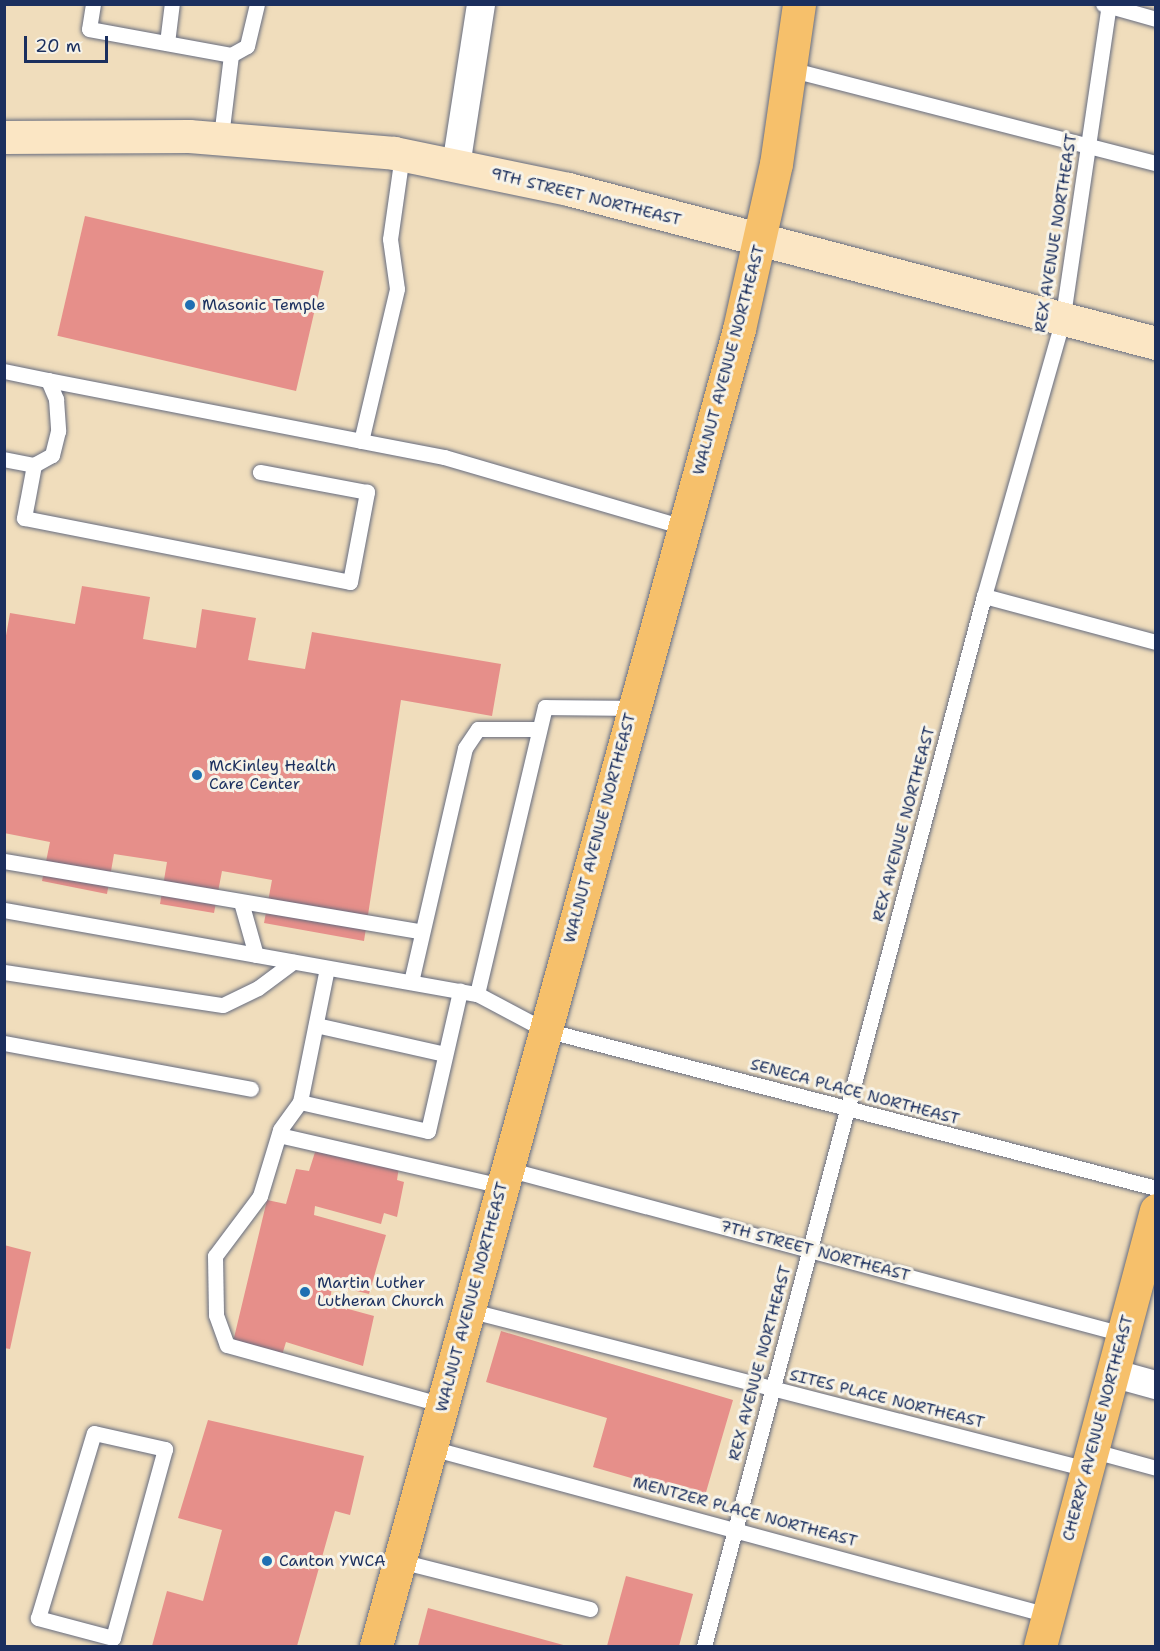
<!DOCTYPE html>
<html>
<head>
<meta charset="utf-8">
<style>
	body { margin:0 }
	#map { position:relative; width:1160px; height:1651px; overflow:hidden; background:#f0ddbc; font-family:"Shantell Sans",sans-serif }
	div>[style] { position:absolute }
	.building>* { inset:0; background:#e68f8a; transform-origin:0 0 }
	.roads { filter:drop-shadow(0 0 2px #666c7f) drop-shadow(0 0 2px #666c7f) }
	.lane>* { height:15px; margin:-7.5px; padding:0 7.5px; transform-origin:7.5px; border-radius:7.5px; background:#fff }
	.street>* { height:28px; margin:-14px; padding:0 14px; transform-origin:14px; border-radius:14px; background:#fff }
	.secondary>* { height:33px; margin:-16.5px; padding:0 16.5px; transform-origin:16.5px; border-radius:16.5px; background:#fbe6c4 }
	.primary>* { height:33px; margin:-16.5px; padding:0 16.5px; transform-origin:16.5px; border-radius:16.5px; background:#f6c06b }
	.dots>* { width:16px; height:16px; translate:-50% -50%; box-sizing:border-box; border:3px solid #f7f3e8; border-radius:50% }
	span { translate:-50% -50%; white-space:nowrap; text-align:center; line-height:1.15; -webkit-text-stroke:6px #f7f3e8; paint-order:stroke }
	.street-label { font-size:16px; color:#1b2f5e }
	.poi-label { font-size:16px; color:#1b2f5e }
	.left { translate:0 -50%; text-align:left }
	.frame { position:absolute; inset:0; border:6px solid #1b2f5e; pointer-events:none }
	.scale { position:absolute; left:24px; top:36px; width:84px; height:27px; box-sizing:border-box; border:3px solid #1b2f5e; border-top:0; padding-left:8px; font-size:18px; line-height:21px; white-space:nowrap; color:#1b2f5e; -webkit-text-stroke:4px #f7f3e8; paint-order:stroke }
</style>
</head>
<body>
<div id="map">
	<div class="building">
		<div style="left:85px;top:216px;width:245px;height:123px;rotate:13deg"></div>
		<div style="clip-path:polygon(82px 586px,150px 597px,143px 639px,196px 648px,202px 609px,256px 618px,248px 660px,305px 669px,312px 632px,501px 664px,492px 716px,401px 700px,364px 941px,264px 923px,272px 880px,222px 871px,214px 913px,160px 904px,167px 862px,114px 854px,107px 894px,42px 881px,50px 842px,4px 833px,4px 647px,10px 613px,75px 624px)"></div>
		<div style="clip-path:polygon(316px 1149px,399px 1167px,397px 1180px,404px 1182px,397px 1217px,384px 1213px,381px 1224px,315px 1206px,314px 1215px,386px 1235px,369px 1294px,332px 1285px,330px 1304px,374px 1316px,363px 1366px,286px 1342px,282px 1355px,233px 1342px,267px 1200px,286px 1204px,296px 1169px,309px 1171px)"></div>
		<div style="clip-path:polygon(4px 1245px,31px 1252px,10px 1349px,4px 1348px)"></div>
		<div style="clip-path:polygon(501px 1331px,733px 1400px,704px 1499px,593px 1467px,607px 1418px,486px 1382px)"></div>
		<div style="clip-path:polygon(208px 1420px,364px 1456px,350px 1515px,335px 1511px,297px 1646px,152px 1646px,167px 1591px,203px 1601px,222px 1530px,178px 1518px)"></div>
		<div style="clip-path:polygon(626px 1576px,693px 1594px,679px 1646px,607px 1646px)"></div>
		<div style="clip-path:polygon(428px 1608px,567px 1646px,418px 1646px)"></div>
	</div>
	<div class="roads">
		<div class="lane">
			<div style="left:93px;top:4px;width:25px;rotate:99deg"></div>
			<div style="left:89px;top:29px;width:144px;rotate:10.4deg"></div>
			<div style="left:231px;top:55px;width:83px;rotate:97deg"></div>
			<div style="left:1103px;top:4px;width:55px;rotate:15.8deg"></div>
			<div style="left:167px;top:43px;width:39px;rotate:-83deg"></div>
			<div style="left:231px;top:55px;width:18px;rotate:-29deg"></div>
			<div style="left:247px;top:46px;width:43px;rotate:-76.6deg"></div>
			<div style="left:789px;top:69px;width:379px;rotate:14.4deg"></div>
			<div style="left:402px;top:155px;width:85px;rotate:98.1deg"></div>
			<div style="left:390px;top:239px;width:50px;rotate:82deg"></div>
			<div style="left:397px;top:289px;width:156px;rotate:103.3deg"></div>
			<div style="left:361px;top:441px;width:85px;rotate:10.9deg"></div>
			<div style="left:444px;top:457px;width:250px;rotate:16.3deg"></div>
			<div style="left:4px;top:371px;width:45px;rotate:11.6deg"></div>
			<div style="left:48px;top:380px;width:21px;rotate:67deg"></div>
			<div style="left:56px;top:399px;width:32px;rotate:86deg"></div>
			<div style="left:58px;top:431px;width:25px;rotate:104deg"></div>
			<div style="left:52px;top:455px;width:21px;rotate:151deg"></div>
			<div style="left:34px;top:465px;width:31px;rotate:-169deg"></div>
			<div style="left:48px;top:380px;width:319px;rotate:11deg"></div>
			<div style="left:34px;top:465px;width:54px;rotate:100.7deg"></div>
			<div style="left:24px;top:518px;width:332px;rotate:11.1deg"></div>
			<div style="left:350px;top:582px;width:92px;rotate:-79.3deg"></div>
			<div style="left:367px;top:492px;width:109px;rotate:-169.4deg"></div>
			<div style="left:984px;top:596px;width:178px;rotate:15deg"></div>
			<div style="left:4px;top:861px;width:424px;rotate:9.6deg"></div>
			<div style="left:241px;top:902px;width:55px;rotate:74.2deg"></div>
			<div style="left:4px;top:910px;width:480px;rotate:10.1deg"></div>
			<div style="left:477px;top:994px;width:77px;rotate:27.9deg"></div>
			<div style="left:545px;top:1030px;width:631px;rotate:14.5deg"></div>
			<div style="left:327px;top:968px;width:137px;rotate:101.4deg"></div>
			<div style="left:300px;top:1102px;width:131px;rotate:12.8deg"></div>
			<div style="left:428px;top:1131px;width:144px;rotate:-77.1deg"></div>
			<div style="left:4px;top:972px;width:221px;rotate:8.6deg"></div>
			<div style="left:223px;top:1005px;width:39px;rotate:-26deg"></div>
			<div style="left:258px;top:988px;width:44px;rotate:-36.6deg"></div>
			<div style="left:411px;top:982px;width:240px;rotate:-77deg"></div>
			<div style="left:465px;top:748px;width:23px;rotate:-56deg"></div>
			<div style="left:478px;top:729px;width:61px"></div>
			<div style="left:477px;top:994px;width:295px;rotate:-76.7deg"></div>
			<div style="left:545px;top:707px;width:89px;rotate:0.6deg"></div>
			<div style="left:316px;top:1025px;width:132px;rotate:12.7deg"></div>
			<div style="left:4px;top:1043px;width:251px;rotate:10.5deg"></div>
			<div style="left:300px;top:1102px;width:34px;rotate:126deg"></div>
			<div style="left:280px;top:1130px;width:69px;rotate:106.9deg"></div>
			<div style="left:260px;top:1196px;width:75px;rotate:126.9deg"></div>
			<div style="left:215px;top:1256px;width:59px;rotate:89deg"></div>
			<div style="left:216px;top:1315px;width:32px;rotate:70deg"></div>
			<div style="left:227px;top:1345px;width:224px;rotate:15.5deg"></div>
			<div style="left:279px;top:1135px;width:229px;rotate:12.9deg"></div>
			<div style="left:507px;top:1169px;width:638px;rotate:15deg"></div>
			<div style="left:468px;top:1310px;width:639px;rotate:14.41deg"></div>
			<div style="left:94px;top:1433px;width:73px;rotate:12.7deg"></div>
			<div style="left:165px;top:1449px;width:196px;rotate:105.4deg"></div>
			<div style="left:113px;top:1638px;width:78px;rotate:-165.1deg"></div>
			<div style="left:38px;top:1618px;width:193px;rotate:-73.2deg"></div>
			<div style="left:431px;top:1448px;width:639px;rotate:15.15deg"></div>
			<div style="left:1094px;top:1451px;width:64px;rotate:15.3deg"></div>
			<div style="left:400px;top:1561px;width:196px;rotate:14.2deg"></div>
			<div style="left:704px;top:1646px;width:1087px;rotate:-75.07deg"></div>
			<div style="left:984px;top:596px;width:285px;rotate:-74.1deg"></div>
			<div style="left:1062px;top:322px;width:321px;rotate:-81.6deg"></div>
		</div>
		<div class="street">
			<div style="left:456px;top:166px;width:164px;rotate:-81.2deg"></div>
			<div style="left:1112px;top:1373px;width:46px;rotate:15.3deg"></div>
		</div>
		<div class="secondary">
			<div style="left:4px;top:137px;width:185px;rotate:-0.3deg"></div>
			<div style="left:189px;top:136px;width:206px;rotate:4.7deg"></div>
			<div style="left:394px;top:153px;width:178px;rotate:11.7deg"></div>
			<div style="left:568px;top:189px;width:608px;rotate:14.68deg"></div>
		</div>
		<div class="primary">
			<div style="left:376px;top:1646px;width:1366px;rotate:-74.59deg"></div>
			<div style="left:739px;top:329px;width:169px;rotate:-77.4deg"></div>
			<div style="left:776px;top:164px;width:162px;rotate:-81.8deg"></div>
			<div style="left:1040px;top:1646px;width:451px;rotate:-75.1deg"></div>
		</div>
	</div>
	<div class="dots">
		<div style="left:190px;top:305px;background:#1f6fb2"></div>
		<div style="left:197px;top:775px;background:#1f6fb2"></div>
		<div style="left:305px;top:1292px;background:#1f6fb2"></div>
		<div style="left:267px;top:1561px;background:#1f6fb2"></div>
	</div>
	<div class="street-label">
		<span style="left:586px;top:197px;rotate:14deg">9TH STREET NORTHEAST</span>
		<span style="left:1056px;top:233px;rotate:-81deg">REX AVENUE NORTHEAST</span>
		<span style="left:729px;top:360px;rotate:-75deg">WALNUT AVENUE NORTHEAST</span>
		<span style="left:904px;top:824px;rotate:-75deg">REX AVENUE NORTHEAST</span>
		<span style="left:600px;top:828px;rotate:-75deg">WALNUT AVENUE NORTHEAST</span>
		<span style="left:855px;top:1092px;rotate:15deg">SENECA PLACE NORTHEAST</span>
		<span style="left:815px;top:1251px;rotate:15deg">7TH STREET NORTHEAST</span>
		<span style="left:472px;top:1297px;rotate:-75deg">WALNUT AVENUE NORTHEAST</span>
		<span style="left:760px;top:1363px;rotate:-75deg">REX AVENUE NORTHEAST</span>
		<span style="left:887px;top:1399px;rotate:14deg">SITES PLACE NORTHEAST</span>
		<span style="left:1098px;top:1428px;rotate:-75deg">CHERRY AVENUE NORTHEAST</span>
		<span style="left:745px;top:1512px;rotate:15deg">MENTZER PLACE NORTHEAST</span>
	</div>
	<div class="poi-label">
		<span class="left" style="left:202px;top:305px">Masonic Temple</span>
		<span class="left" style="left:209px;top:775px">McKinley Health<br>Care Center</span>
		<span class="left" style="left:317px;top:1292px">Martin Luther<br>Lutheran Church</span>
		<span class="left" style="left:279px;top:1561px">Canton YWCA</span>
	</div>
	<div class="frame"></div>
	<div class="scale">20 m</div>
</div>
</body>
</html>
